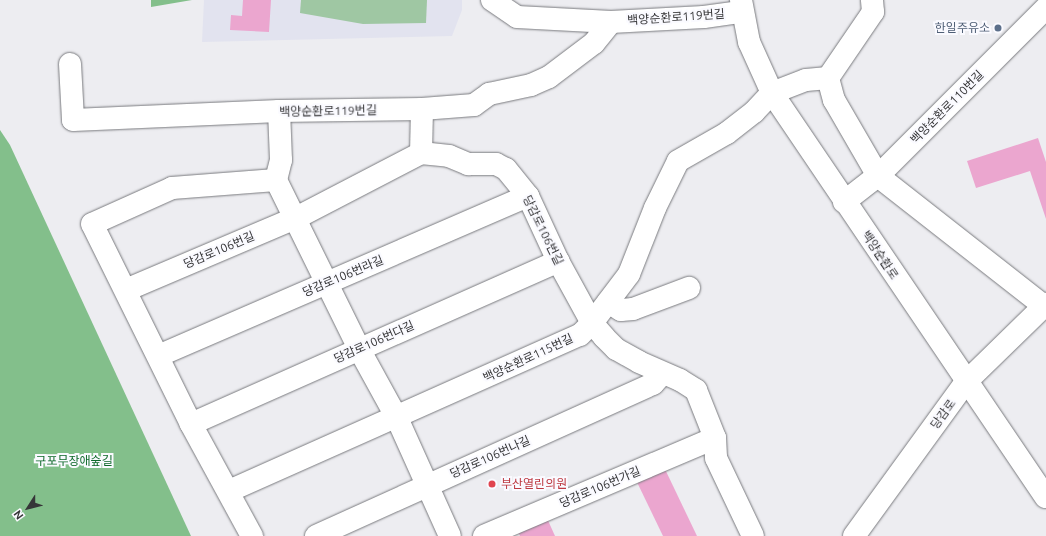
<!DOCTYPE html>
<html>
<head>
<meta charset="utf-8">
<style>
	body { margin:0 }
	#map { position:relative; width:1046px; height:536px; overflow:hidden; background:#ededf1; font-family:Ubuntu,"Noto Sans KR",sans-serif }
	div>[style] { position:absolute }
	.built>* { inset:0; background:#e2e3ef }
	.green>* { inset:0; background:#9fc7a3 }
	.forest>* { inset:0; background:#83bf8b }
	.building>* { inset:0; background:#eba6cf }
	.roads { filter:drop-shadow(0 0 1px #797a7e) drop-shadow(0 0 1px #797a7e) }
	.minor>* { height:22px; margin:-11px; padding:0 11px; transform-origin:11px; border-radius:11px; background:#fff }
	.major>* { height:22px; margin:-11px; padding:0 11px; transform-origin:11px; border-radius:11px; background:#fff }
	.dots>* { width:11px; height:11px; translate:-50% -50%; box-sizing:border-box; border:2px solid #fafaff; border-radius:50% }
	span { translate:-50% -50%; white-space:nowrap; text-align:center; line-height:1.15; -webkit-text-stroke:4px #fafaff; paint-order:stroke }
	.street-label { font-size:12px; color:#363638 }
	.service-label { font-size:12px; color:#4e5e75 }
	.right { translate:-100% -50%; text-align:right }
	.park-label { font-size:12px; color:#0e692a }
	.health-label { font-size:12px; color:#be3a42 }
	.left { translate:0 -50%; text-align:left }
	.north { position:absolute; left:8px; top:488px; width:40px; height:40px; -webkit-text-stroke:3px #fafaff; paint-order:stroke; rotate:234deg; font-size:11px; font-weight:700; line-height:16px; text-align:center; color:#363638 }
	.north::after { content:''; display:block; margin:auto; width:14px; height:18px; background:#363638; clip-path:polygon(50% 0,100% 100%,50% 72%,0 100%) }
</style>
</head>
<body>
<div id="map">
	<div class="built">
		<div style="clip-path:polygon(204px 0,462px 0,462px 10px,452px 36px,202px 42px)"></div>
	</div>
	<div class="green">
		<div style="clip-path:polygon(301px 0,427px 0,426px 23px,363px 24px,300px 13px)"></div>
	</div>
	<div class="forest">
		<div style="clip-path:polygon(151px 0,192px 0,151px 7px)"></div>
		<div style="clip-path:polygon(0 130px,10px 145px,191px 536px,0 536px)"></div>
	</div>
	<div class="building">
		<div style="clip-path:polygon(243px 0,271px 0,269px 32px,230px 30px,231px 15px,242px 16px)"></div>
		<div style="clip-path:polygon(1038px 138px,1046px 162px,1046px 219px,1030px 171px,976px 188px,967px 161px)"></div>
		<div style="clip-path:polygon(663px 465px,697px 536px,663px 536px,635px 478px)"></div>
		<div style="clip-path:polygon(546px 516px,555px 536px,520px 536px,517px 529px)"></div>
	</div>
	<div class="roads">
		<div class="minor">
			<div style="left:492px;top:0;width:30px;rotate:34deg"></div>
			<div style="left:517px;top:17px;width:94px;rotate:3deg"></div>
			<div style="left:611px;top:22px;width:93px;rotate:-3.1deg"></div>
			<div style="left:704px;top:17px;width:37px;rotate:-8deg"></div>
			<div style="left:70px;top:64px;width:56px;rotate:86.9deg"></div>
			<div style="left:73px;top:120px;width:206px;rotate:-2.5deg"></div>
			<div style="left:279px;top:111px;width:143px;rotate:-0.8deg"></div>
			<div style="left:422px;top:109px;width:52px;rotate:-4.4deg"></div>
			<div style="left:474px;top:105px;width:19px;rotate:-36deg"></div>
			<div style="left:489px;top:94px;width:43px;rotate:-12.1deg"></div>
			<div style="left:531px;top:85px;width:20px;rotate:-24deg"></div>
			<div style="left:549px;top:77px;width:56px;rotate:-37.1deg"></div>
			<div style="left:594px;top:43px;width:27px;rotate:-51deg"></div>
			<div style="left:828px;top:78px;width:23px;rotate:75deg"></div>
			<div style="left:834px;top:100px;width:88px;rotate:59.9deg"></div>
			<div style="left:878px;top:176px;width:211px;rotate:38.1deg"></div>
			<div style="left:421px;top:153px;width:44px;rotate:-88.7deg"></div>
			<div style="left:276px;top:180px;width:188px;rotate:63.8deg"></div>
			<div style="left:359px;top:349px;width:79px;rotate:61.2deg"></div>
			<div style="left:397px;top:418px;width:129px;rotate:65.8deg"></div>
			<div style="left:844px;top:202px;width:46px;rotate:-37.9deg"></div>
			<div style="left:880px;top:174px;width:235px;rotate:-45deg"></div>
			<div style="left:126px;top:290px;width:185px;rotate:-23deg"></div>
			<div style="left:296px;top:218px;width:141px;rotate:-27.5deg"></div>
			<div style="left:421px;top:153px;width:28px;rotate:6deg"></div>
			<div style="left:449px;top:156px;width:21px;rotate:23deg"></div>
			<div style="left:468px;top:164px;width:28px"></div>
			<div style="left:496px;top:164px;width:11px;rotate:27deg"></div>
			<div style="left:506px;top:169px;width:35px;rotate:51deg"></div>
			<div style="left:528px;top:196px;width:72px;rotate:65.2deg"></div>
			<div style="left:558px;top:261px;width:71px;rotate:61.3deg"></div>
			<div style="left:592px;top:323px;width:18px;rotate:49deg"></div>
			<div style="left:604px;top:337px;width:17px;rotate:45deg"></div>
			<div style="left:616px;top:349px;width:26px;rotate:29deg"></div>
			<div style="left:639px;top:362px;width:45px;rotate:23.7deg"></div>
			<div style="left:680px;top:380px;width:19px;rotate:32deg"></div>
			<div style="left:696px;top:390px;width:52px;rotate:68.4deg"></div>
			<div style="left:715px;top:438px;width:20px;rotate:87deg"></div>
			<div style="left:716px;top:458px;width:86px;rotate:64.6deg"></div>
			<div style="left:608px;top:302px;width:15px;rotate:32deg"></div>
			<div style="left:621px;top:310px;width:12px;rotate:-5deg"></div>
			<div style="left:633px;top:309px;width:60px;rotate:-20.6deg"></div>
			<div style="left:158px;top:356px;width:403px;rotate:-23.4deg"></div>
			<div style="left:191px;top:424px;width:402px;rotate:-23.9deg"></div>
			<div style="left:229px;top:491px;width:384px;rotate:-24deg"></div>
			<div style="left:580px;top:335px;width:17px;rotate:-45deg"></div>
			<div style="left:592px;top:323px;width:61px;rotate:-52.9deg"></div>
			<div style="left:629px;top:274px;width:71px;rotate:-68.5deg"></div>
			<div style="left:655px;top:208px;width:52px;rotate:-63.9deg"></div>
			<div style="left:678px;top:161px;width:56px;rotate:-29.7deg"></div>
			<div style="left:727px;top:133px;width:34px;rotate:-38deg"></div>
			<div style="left:754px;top:112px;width:26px;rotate:-47deg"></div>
			<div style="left:772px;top:93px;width:36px;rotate:-21deg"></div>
			<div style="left:806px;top:80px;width:22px;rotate:-5deg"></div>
			<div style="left:828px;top:78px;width:80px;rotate:-55.7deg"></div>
			<div style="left:873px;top:12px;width:12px;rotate:-95deg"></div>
			<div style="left:252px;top:536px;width:128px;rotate:-118.6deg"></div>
			<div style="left:191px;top:424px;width:223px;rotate:-116.3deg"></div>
			<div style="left:92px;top:224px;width:88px;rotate:-24.2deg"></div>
			<div style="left:172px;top:188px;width:104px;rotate:-4.4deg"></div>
			<div style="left:276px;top:180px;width:21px;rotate:-76deg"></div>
			<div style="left:281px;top:160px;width:49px;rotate:-92.3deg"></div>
			<div style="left:316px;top:536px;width:370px;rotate:-24.3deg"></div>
			<div style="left:653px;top:384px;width:13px;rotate:-48deg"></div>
			<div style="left:484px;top:536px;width:251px;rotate:-23deg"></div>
			<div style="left:854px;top:536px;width:190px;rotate:-54deg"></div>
		</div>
		<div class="major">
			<div style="left:741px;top:0;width:43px;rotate:79.2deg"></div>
			<div style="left:749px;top:42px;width:56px;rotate:65.7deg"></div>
			<div style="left:772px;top:93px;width:488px;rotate:55.9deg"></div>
			<div style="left:966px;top:382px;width:112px;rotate:-44.3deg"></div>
		</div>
	</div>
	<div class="dots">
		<div style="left:998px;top:28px;background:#5c6f8a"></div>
		<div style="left:492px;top:484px;background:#e0444e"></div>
	</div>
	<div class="street-label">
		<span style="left:676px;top:17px;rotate:-4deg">백양순환로119번길</span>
		<span style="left:947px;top:107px;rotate:-45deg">백양순환로110번길</span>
		<span style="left:328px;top:111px;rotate:-1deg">백양순환로119번길</span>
		<span style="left:543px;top:230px;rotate:64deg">당감로106번길</span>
		<span style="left:219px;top:250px;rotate:-23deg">당감로106번길</span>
		<span style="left:880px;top:255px;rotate:56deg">백양순환로</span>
		<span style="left:343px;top:276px;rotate:-23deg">당감로106번라길</span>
		<span style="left:374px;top:342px;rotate:-24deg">당감로106번다길</span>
		<span style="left:528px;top:358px;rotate:-25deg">백양순환로115번길</span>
		<span style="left:943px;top:414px;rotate:-54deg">당감로</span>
		<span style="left:490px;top:457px;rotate:-24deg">당감로106번나길</span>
		<span style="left:600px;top:487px;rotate:-23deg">당감로106번가길</span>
	</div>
	<div class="service-label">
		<span class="right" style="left:990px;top:28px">한일주유소</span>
	</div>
	<div class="park-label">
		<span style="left:74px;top:461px">구포무장애숲길</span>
	</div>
	<div class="health-label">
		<span class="left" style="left:501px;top:484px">부산열린의원</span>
	</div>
	<div class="north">N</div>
</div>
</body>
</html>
